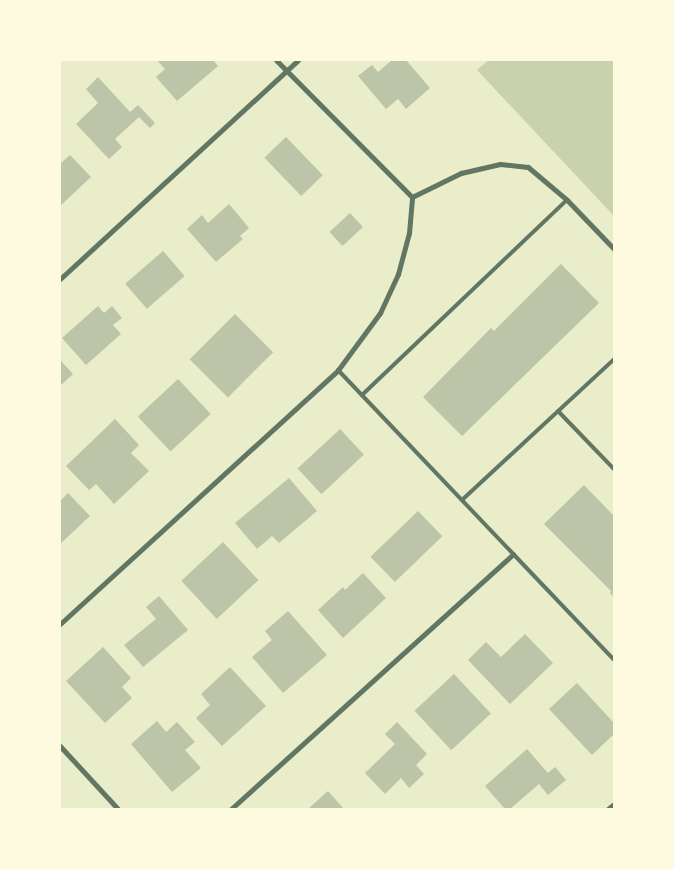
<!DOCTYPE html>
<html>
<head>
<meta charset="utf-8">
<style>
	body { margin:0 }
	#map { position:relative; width:674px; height:869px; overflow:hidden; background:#e9edc9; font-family:Overpass,sans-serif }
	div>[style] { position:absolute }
	.green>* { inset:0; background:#cad2ad }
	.building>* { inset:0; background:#bcc5a7; transform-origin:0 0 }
	.service>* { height:4px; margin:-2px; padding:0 2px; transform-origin:2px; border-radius:2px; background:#617663 }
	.minor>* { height:5px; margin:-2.5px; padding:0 2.5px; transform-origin:2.5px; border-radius:2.5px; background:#617663 }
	span { translate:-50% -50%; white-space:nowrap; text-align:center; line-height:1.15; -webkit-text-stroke:4px #fefae0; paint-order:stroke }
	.frame { position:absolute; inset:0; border:61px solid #fefae0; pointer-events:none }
</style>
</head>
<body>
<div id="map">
	<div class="green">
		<div style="clip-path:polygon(489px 60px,614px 60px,614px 216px,477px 70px)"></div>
	</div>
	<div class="building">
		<div style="clip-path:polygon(157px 60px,213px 60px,218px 66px,177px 101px,156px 77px,165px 69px)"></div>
		<div style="clip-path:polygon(392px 60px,406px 60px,430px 88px,406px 109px,398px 99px,386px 109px,358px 76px,372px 65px,378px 72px)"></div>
		<div style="clip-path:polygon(98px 77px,130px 112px,138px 105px,155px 123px,150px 128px,139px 117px,115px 139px,122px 147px,109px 159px,76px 124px,98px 103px,86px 89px)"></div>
		<div style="left:286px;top:137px;width:53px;height:30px;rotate:46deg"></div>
		<div style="clip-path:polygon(70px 155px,91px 177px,60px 206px,60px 164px)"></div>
		<div style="clip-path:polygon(229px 204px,249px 228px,240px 236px,243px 239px,216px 262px,187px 229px,202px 215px,208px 223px)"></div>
		<div style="left:350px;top:213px;width:19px;height:28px;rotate:47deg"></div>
		<div style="left:163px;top:251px;width:33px;height:50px;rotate:49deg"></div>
		<div style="clip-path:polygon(561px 264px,599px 303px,462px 436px,423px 397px,491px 328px,494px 331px)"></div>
		<div style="clip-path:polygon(98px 306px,104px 313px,112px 306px,122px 318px,113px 325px,121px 334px,86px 365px,62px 338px)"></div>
		<div style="left:235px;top:314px;width:54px;height:64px;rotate:45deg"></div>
		<div style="clip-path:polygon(60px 360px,73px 374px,60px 386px)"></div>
		<div style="left:178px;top:379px;width:48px;height:55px;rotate:47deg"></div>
		<div style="clip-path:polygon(115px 419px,139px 445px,131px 453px,149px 471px,114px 504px,96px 484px,89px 490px,66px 466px)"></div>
		<div style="left:340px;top:429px;width:35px;height:58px;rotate:47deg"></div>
		<div style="clip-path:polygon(289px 478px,317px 511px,279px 543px,272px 536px,257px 549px,235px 523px)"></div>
		<div style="clip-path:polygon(584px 485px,614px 516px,614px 597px,610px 593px,611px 591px,544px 524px)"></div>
		<div style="clip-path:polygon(68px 493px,90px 516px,60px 544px,60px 501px)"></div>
		<div style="left:418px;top:511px;width:35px;height:66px;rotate:46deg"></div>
		<div style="left:223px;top:542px;width:52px;height:57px;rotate:47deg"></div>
		<div style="clip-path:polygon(363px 573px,386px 598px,343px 638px,318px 610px,343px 587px,345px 590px)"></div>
		<div style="clip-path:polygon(159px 596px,188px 630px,143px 667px,124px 645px,156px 619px,146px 607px)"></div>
		<div style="clip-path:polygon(288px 611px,327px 655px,283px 693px,252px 657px,272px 640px,265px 631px)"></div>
		<div style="clip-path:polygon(525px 634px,553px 663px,510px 704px,468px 660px,486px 642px,501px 657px)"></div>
		<div style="clip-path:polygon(103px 647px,131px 678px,122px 687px,132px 698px,105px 723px,66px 681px)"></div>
		<div style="clip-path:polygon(230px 667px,266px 706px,222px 746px,196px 718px,210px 705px,201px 694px)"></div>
		<div style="left:454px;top:674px;width:54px;height:54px;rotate:47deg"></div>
		<div style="clip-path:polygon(577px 683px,614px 723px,614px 734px,592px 755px,549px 709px)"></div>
		<div style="clip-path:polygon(157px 721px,166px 732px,177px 722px,195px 742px,185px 750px,201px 768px,172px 792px,131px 744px)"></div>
		<div style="clip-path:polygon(397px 722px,427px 754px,416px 765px,424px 774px,409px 788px,401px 778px,385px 794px,365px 773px,395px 744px,385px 734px)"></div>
		<div style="clip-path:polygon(527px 749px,548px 773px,555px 767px,566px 780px,548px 795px,539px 784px,510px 809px,505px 809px,485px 786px)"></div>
		<div style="clip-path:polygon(328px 791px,344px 809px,308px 809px)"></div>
	</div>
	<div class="service">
		<div style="left:338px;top:370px;width:400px;rotate:46.4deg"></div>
		<div style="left:362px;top:395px;width:283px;rotate:-43.6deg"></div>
		<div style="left:558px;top:411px;width:81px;rotate:46deg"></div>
		<div style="left:462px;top:500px;width:207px;rotate:-42.8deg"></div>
	</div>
	<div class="minor">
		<div style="left:276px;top:60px;width:193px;rotate:45.2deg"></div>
		<div style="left:412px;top:197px;width:55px;rotate:-26.1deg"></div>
		<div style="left:461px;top:173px;width:40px;rotate:-13deg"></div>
		<div style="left:500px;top:164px;width:28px;rotate:6deg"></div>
		<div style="left:528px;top:167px;width:51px;rotate:40.2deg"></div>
		<div style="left:567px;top:200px;width:68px;rotate:46.2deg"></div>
		<div style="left:60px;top:279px;width:323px;rotate:-42.6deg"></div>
		<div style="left:60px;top:624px;width:377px;rotate:-42.4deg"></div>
		<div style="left:338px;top:370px;width:71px;rotate:-53.6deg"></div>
		<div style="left:380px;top:313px;width:43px;rotate:-65.2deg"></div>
		<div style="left:398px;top:274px;width:42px;rotate:-75deg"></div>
		<div style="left:409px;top:233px;width:36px;rotate:-85deg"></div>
		<div style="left:60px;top:746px;width:86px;rotate:47.4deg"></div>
		<div style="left:231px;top:809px;width:380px;rotate:-42.1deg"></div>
		<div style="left:608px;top:809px;width:8px;rotate:-40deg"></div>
	</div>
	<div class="frame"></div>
</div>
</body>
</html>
